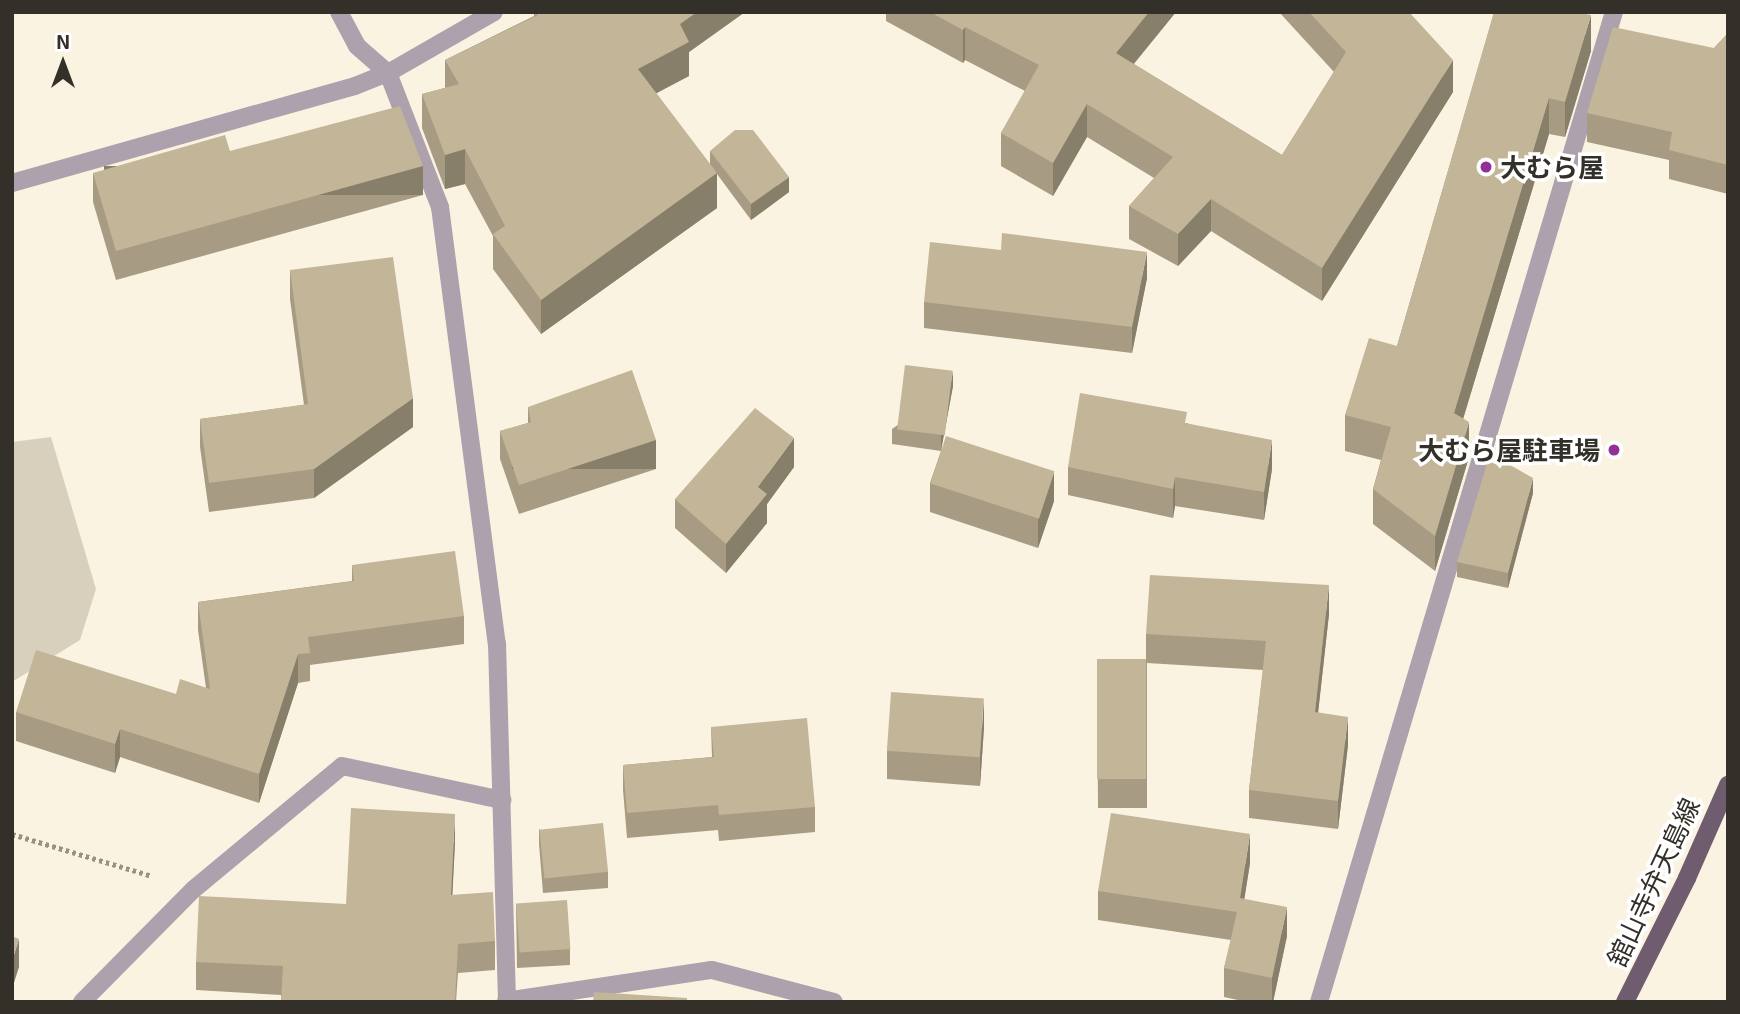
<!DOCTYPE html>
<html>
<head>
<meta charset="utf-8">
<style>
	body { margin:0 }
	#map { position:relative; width:1740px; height:1014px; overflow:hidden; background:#fbf3e1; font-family:"Exo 2","Noto Sans JP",sans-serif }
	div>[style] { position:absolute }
	.green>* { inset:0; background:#d8d0bd }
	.path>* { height:4.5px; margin-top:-2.25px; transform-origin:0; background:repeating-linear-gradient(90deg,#979285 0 3.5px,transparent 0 7px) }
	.minor>* { height:18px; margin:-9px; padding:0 9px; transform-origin:9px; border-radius:9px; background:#aca1ac }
	.major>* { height:18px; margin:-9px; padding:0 9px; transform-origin:9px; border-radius:9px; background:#6f5d6f }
	.wall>* { inset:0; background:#a79c83 }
	.shaded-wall>* { inset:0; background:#887f6a; transform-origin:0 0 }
	.building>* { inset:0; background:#c2b598; transform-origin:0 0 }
	.dots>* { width:19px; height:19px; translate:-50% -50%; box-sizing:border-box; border:4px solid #fff; border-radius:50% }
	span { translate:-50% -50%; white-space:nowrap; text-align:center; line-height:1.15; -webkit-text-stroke:7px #fff; paint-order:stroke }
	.poi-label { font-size:26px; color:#333029; font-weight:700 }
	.left { translate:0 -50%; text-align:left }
	.right { translate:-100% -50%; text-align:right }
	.street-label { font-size:26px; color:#333029 }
	.frame { position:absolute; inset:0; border:14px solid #333029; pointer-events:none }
	.north { position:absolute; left:28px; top:28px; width:70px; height:70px; -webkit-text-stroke:5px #fff; paint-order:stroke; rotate:0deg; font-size:19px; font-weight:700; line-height:28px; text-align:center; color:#333029 }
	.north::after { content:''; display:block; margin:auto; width:24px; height:32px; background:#333029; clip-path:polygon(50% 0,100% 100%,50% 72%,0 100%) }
</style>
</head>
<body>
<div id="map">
	<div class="green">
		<div style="clip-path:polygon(51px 437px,96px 589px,80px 640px,12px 682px,12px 442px)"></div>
	</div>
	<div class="path">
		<div style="left:12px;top:834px;width:146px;rotate:16.7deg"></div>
	</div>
	<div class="minor">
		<div style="left:339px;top:12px;width:38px;rotate:62deg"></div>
		<div style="left:357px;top:46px;width:41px;rotate:41.1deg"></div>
		<div style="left:388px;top:73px;width:144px;rotate:68.8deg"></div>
		<div style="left:440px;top:207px;width:440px;rotate:82.6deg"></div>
		<div style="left:497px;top:643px;width:359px;rotate:88.4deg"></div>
		<div style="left:12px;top:183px;width:356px;rotate:-15.8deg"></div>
		<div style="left:355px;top:86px;width:35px;rotate:-22deg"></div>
		<div style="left:388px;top:73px;width:122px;rotate:-29.9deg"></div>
		<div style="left:506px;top:1001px;width:208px;rotate:-8.6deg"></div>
		<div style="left:712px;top:970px;width:126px;rotate:14.7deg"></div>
		<div style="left:82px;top:1002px;width:159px;rotate:-45.3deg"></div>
		<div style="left:194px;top:889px;width:192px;rotate:-39.7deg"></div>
		<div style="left:342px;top:766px;width:164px;rotate:12deg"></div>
		<div style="left:1319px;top:1002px;width:1033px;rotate:-73.41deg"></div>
	</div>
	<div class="major">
		<div style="left:1625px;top:1002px;width:139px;rotate:-63.4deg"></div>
		<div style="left:1687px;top:878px;width:102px;rotate:-66.2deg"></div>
	</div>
	<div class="wall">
		<div style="clip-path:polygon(534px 12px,745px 12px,689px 52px,689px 76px,656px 93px,710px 165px,710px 151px,789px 192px,751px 220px,717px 174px,717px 208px,541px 334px,493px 269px,493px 236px,465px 184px,445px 189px,422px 128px,422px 94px,445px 88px,445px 60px,534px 16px)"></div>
		<div style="clip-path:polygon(886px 12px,1176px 12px,1134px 64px,1282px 155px,1334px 72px,1279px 12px,1409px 12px,1453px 92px,1322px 301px,1211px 231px,1178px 266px,1129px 239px,1129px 206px,1154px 178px,1087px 137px,1053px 196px,1001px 166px,1001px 133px,1025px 91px,965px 60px,963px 63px,886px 21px)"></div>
		<div style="clip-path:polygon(1491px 12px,1576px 12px,1591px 51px,1565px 137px,1549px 134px,1463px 419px,1469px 457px,1435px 571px,1373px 524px,1373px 489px,1381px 460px,1345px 451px,1345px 415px,1397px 346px,1494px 13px)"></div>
		<div style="clip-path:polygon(1728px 33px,1728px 194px,1669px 179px,1669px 160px,1587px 142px,1587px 113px,1714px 48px)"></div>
		<div style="clip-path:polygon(93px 173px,423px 195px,116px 280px,93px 202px)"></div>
		<div style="clip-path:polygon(1001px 250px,1147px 278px,1132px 353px,924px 328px,924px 302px)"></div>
		<div style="clip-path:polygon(290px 270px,413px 427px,314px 498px,209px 512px,200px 447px,200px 419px,304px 405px,290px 299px)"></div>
		<div style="clip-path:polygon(953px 386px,941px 449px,1054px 501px,1038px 548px,930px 512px,930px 483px,941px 451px,892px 444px,892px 429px)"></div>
		<div style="clip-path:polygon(528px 407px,656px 469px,519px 514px,500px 459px,500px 431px,528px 423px)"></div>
		<div style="clip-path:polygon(1187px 423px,1272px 469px,1264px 520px,1175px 506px,1173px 518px,1068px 495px,1068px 467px)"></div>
		<div style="clip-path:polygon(794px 467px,767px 504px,767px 523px,726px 573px,675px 528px,675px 499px)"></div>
		<div style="clip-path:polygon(1533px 493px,1508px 588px,1457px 577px,1457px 562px)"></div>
		<div style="clip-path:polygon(352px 565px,464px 616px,464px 644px,310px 665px,310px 681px,298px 683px,259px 803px,120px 757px,115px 773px,16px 741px,16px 712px,176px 694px,206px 688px,198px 630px,198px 602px,352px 581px)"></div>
		<div style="clip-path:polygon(1329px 614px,1318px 712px,1348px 745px,1338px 829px,1249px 818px,1249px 790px,1263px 670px,1147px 663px,1147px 808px,1098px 808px,1097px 659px,1146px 659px,1146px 634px)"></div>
		<div style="clip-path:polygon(711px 727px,815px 807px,815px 832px,719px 841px,718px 830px,627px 838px,623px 790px,623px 765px,712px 757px)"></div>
		<div style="clip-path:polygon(984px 727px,980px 786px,887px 779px,887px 751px)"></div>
		<div style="clip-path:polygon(539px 829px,608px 872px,608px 888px,543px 893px,539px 844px)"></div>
		<div style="clip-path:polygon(455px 842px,452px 895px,495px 941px,495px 970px,458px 973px,456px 1002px,281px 1002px,281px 995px,196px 990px,196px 962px,346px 904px)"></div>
		<div style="clip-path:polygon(1250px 863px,1244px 899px,1287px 936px,1273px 1002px,1247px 1002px,1224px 997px,1224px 968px,1231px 940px,1098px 920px,1098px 891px)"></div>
		<div style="clip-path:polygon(516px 904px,570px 949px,570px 965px,517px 968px)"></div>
	</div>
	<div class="shaded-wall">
		<div style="clip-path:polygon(697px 12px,745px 12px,689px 52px,689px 76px,638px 103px,638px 69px,680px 24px)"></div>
		<div style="clip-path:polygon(1149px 12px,1176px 12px,1116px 85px,1116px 53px)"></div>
		<div style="clip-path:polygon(1591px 15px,1591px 51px,1565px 137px,1565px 102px)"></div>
		<div style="clip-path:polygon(965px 27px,965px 60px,963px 63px,963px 30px)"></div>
		<div style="clip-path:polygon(1453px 60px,1453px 92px,1322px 301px,1322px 268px)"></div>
		<div style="clip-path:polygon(1549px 98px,1549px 134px,1454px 449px,1454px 413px)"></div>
		<div style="clip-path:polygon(1087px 104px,1087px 137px,1053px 196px,1053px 163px)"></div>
		<div style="clip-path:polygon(465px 149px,465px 184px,445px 189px,445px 155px)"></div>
		<div style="left:423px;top:166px;width:29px;height:319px;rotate:90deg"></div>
		<div style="clip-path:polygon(717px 173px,717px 208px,541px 334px,541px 300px)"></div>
		<div style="clip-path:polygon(789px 177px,789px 192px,751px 220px,751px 204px)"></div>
		<div style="clip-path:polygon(1211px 199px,1211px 231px,1178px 266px,1178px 234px)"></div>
		<div style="clip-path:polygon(1147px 252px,1147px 278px,1132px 353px,1132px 327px)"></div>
		<div style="clip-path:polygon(953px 371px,953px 386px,941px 451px,941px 436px)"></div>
		<div style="clip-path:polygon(413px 398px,413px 427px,314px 498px,314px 469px)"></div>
		<div style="clip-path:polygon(1469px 422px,1469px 457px,1435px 571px,1435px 536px)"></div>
		<div style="clip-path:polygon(794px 438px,794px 467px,767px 504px,767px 523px,726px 573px,726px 544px,758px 487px)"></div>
		<div style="left:656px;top:440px;width:29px;height:144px;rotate:90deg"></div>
		<div style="clip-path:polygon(1272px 440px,1272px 469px,1264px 520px,1264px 492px)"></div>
		<div style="clip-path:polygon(1054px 472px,1054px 501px,1038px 548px,1038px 519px)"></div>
		<div style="clip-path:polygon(1175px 477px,1175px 506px,1173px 518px,1173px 489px)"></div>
		<div style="clip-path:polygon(1533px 478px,1533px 493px,1508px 588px,1508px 573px)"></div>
		<div style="clip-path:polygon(1329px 585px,1329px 614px,1315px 741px,1315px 712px)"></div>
		<div style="clip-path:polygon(298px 654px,298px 683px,259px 803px,259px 774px)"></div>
		<div style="clip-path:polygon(984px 698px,984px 727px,980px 786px,980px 757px)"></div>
		<div style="clip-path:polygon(1348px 717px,1348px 745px,1338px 829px,1338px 801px)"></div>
		<div style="clip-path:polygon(120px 729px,120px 757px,115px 773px,115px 744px)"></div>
		<div style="clip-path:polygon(455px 814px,455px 842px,451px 924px,451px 895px)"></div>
		<div style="clip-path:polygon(1250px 834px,1250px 863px,1240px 927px,1240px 898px)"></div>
		<div style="clip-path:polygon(1287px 907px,1287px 936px,1273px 1002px,1272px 1002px,1272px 978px)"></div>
		<div style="clip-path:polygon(19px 939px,19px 967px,12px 989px,12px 961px)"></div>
	</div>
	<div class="building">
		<div style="clip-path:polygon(536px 12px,697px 12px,680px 24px,689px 42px,638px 69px,717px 173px,541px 300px,493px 234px,505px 226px,465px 149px,445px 155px,422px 94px,459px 84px,445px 60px,538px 15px)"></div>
		<div style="clip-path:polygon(930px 12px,1149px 12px,1116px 53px,1282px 155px,1346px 52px,1309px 12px,1409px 12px,1453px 60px,1322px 268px,1211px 199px,1178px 234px,1129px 206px,1173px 157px,1087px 104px,1053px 163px,1001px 133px,1039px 65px,965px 27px,963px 30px)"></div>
		<div style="clip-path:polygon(1494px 12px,1576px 12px,1591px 15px,1565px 102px,1549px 98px,1454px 413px,1469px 422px,1435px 536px,1373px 489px,1391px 427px,1345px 415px,1369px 338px,1397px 346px)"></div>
		<div style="clip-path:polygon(1613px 27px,1714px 48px,1728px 33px,1728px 165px,1669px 150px,1672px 132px,1587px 113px)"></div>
		<div style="clip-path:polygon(400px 106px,423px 166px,116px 251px,93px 173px,225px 135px,230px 151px)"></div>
		<div style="clip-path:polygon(735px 130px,753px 130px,789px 177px,751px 204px,710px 151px)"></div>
		<div style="clip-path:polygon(1002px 233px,1147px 252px,1132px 327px,924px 302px,930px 242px,1001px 250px)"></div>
		<div style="clip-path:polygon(393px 257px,413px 398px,314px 469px,209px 483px,200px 419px,308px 404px,290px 270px)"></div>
		<div style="left:905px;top:365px;width:48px;height:65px;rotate:7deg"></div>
		<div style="clip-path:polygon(632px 370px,656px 440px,519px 485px,500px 431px,531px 422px,528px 407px)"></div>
		<div style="clip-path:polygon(1080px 393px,1187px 412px,1185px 423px,1272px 440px,1264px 492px,1175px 477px,1173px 489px,1068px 467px)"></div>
		<div style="clip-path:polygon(755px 408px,794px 438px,758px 487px,767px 494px,726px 544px,675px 499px)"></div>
		<div style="left:946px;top:436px;width:114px;height:50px;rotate:18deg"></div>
		<div style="clip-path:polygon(1490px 454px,1533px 478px,1508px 573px,1457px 562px)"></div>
		<div style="clip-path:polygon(455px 551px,464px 616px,308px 637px,310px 653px,298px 654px,259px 774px,120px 729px,115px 744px,16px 712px,36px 650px,176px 694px,180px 679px,210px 689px,198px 602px,354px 581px,352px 565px)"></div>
		<div style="clip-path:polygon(1150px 575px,1329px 585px,1315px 712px,1348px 717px,1338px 801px,1249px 790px,1266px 641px,1146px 634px)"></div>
		<div style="left:1097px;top:659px;width:49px;height:120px"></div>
		<div style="left:891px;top:692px;width:93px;height:59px;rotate:4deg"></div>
		<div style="clip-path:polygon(807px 718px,815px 807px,719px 815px,718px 805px,627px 813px,623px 765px,714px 757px,711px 727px)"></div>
		<div style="clip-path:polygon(351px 808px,455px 814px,451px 895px,493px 892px,495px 941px,458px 944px,455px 1002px,281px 1002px,283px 966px,196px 962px,199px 896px,346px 904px)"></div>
		<div style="clip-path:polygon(1111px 813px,1250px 834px,1240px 898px,1287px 907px,1272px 978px,1224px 968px,1237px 912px,1098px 891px)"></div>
		<div style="left:603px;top:823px;width:49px;height:64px;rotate:84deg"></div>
		<div style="left:567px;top:900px;width:49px;height:51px;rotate:86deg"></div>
		<div style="clip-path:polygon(12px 936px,19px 939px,12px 961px)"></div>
		<div style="clip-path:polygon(594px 992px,687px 998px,687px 1002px,593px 1002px)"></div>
	</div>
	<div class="dots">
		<div style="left:1486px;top:167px;background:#933097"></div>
		<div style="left:1614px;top:450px;background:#933097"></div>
	</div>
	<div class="poi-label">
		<span class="left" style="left:1500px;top:167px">大むら屋</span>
		<span class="right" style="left:1600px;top:450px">大むら屋駐車場</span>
	</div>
	<div class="street-label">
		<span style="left:1653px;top:882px;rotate:-65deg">舘山寺弁天島線</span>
	</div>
	<div class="frame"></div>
	<div class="north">N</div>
</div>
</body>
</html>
